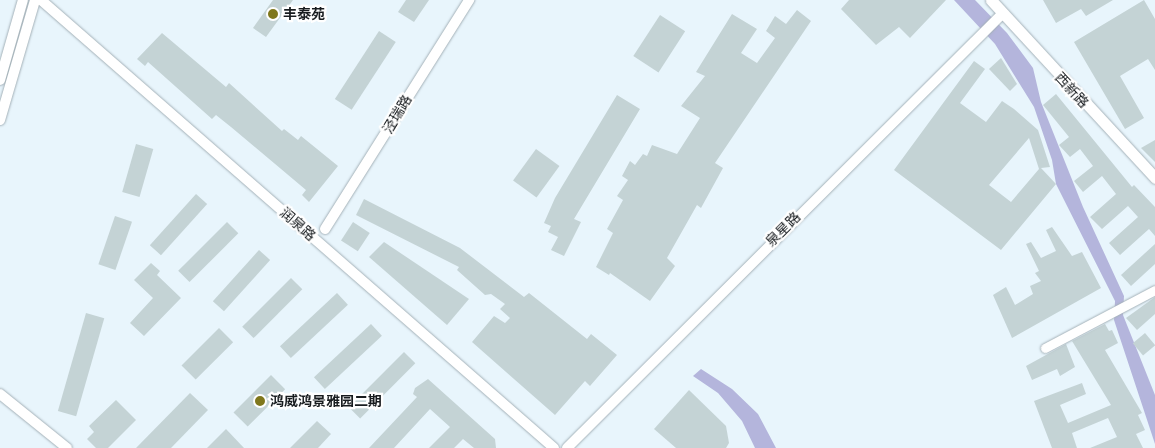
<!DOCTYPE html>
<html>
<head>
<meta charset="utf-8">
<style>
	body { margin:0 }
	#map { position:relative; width:1155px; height:448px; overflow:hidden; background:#e8f5fc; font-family:"Noto Serif","Noto Sans SC",serif }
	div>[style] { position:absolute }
	.water>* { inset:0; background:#b4b5dc }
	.building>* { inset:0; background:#c4d3d5; transform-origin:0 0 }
	.roads { filter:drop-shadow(0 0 1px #a4b1b8) drop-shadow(0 0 1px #a4b1b8) }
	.minor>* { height:9px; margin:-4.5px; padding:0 4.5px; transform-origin:4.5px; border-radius:4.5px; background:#fff }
	.tertiary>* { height:10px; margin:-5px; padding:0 5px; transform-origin:5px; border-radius:5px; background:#fff }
	.secondary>* { height:11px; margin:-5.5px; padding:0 5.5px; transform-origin:5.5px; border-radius:5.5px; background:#fff }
	.dots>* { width:14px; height:14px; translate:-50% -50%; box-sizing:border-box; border:2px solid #fff; border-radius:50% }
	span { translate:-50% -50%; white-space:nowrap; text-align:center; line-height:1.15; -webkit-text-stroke:4.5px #fff; paint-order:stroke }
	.poi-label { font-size:14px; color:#181c1f; font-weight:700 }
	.left { translate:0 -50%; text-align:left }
	.street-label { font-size:14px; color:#181c1f }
</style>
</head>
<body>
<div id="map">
	<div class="water">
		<div style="clip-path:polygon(954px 0,975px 0,1007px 33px,1033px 68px,1041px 102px,1083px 207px,1124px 296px,1123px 315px,1155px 395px,1155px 444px,1114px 320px,1115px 301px,1056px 184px,1052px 160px,1034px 107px,995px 44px)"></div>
		<div style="clip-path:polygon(701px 369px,732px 389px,758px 414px,776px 448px,755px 448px,742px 421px,718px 393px,693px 376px)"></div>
	</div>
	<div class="building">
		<div style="clip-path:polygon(273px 0,293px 0,266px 37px,253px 28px)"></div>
		<div style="clip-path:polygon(406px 0,429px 0,414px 22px,398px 12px)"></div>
		<div style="clip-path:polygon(849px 0,946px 0,910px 38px,899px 27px,876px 45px,841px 9px)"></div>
		<div style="clip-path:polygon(1043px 0,1113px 0,1086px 16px,1081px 9px,1056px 23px)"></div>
		<div style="clip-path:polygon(1144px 0,1155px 19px,1155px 70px,1148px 59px,1120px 76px,1144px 118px,1125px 129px,1074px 42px)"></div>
		<div style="clip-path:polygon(797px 10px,811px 21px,715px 163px,723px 168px,701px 208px,697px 205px,667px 258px,675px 266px,650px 301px,610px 273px,609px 275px,596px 267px,613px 233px,607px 229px,623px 200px,617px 196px,628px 180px,622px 176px,630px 161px,635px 165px,643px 154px,647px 156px,652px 145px,677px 154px,700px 118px,681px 106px,705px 76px,696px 72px,732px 14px,757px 29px,741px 53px,757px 63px,775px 38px,766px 31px,775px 16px,786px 24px)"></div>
		<div style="left:660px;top:15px;width:30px;height:49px;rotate:33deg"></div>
		<div style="left:379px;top:31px;width:20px;height:81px;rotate:33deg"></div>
		<div style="clip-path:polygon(162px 33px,226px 87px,229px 83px,282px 131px,284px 129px,298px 140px,301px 136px,338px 166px,309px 202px,302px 195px,306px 190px,231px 127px,216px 115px,212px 119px,148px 62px,145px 66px,137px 59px)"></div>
		<div style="clip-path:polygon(1001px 58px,1017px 84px,1010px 91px,989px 69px)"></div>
		<div style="clip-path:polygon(evenodd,974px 61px,985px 69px,960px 103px,986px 122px,1002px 101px,1014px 109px,1038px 130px,1050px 167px,1041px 168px,1056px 184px,1001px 250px,894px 170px,974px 61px,1029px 138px,1039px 169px,1011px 202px,989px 185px,1029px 138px)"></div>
		<div style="clip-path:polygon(1056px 94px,1132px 187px,1134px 185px,1155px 207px,1155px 236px,1149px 229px,1120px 255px,1109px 243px,1138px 217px,1128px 206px,1102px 229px,1090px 217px,1116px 194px,1102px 176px,1083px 192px,1074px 181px,1093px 166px,1080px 149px,1070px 157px,1059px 145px,1069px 137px,1043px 105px)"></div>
		<div style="clip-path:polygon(617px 95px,640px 109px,574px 219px,581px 222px,564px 256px,551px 250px,558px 237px,548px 232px,551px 226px,544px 223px,555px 198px)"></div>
		<div style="clip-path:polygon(1155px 140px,1155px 162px,1141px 148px)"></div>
		<div style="left:136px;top:144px;width:18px;height:50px;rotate:16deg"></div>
		<div style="left:536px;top:149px;width:29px;height:39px;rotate:36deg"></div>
		<div style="left:196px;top:194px;width:15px;height:69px;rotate:42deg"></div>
		<div style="clip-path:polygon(364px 199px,460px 248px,524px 297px,529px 293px,587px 339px,591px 334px,617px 355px,590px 386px,585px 381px,555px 415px,472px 342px,494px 316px,505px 323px,510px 318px,500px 309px,505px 304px,491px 294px,485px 295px,457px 270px,459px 267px,356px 215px)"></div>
		<div style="left:115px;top:216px;width:18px;height:51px;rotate:19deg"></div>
		<div style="left:227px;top:222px;width:16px;height:69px;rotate:45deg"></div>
		<div style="left:353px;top:222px;width:20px;height:22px;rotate:33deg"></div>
		<div style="clip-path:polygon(1052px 227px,1072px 256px,1082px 252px,1101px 288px,1012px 338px,993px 295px,1006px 287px,1015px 305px,1033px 294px,1030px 286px,1041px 281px,1035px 273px,1039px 271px,1026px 244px,1031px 242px,1041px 258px,1056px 251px,1046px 230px)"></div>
		<div style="clip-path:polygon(384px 242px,469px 299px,447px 325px,369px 257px)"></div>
		<div style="clip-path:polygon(1155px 244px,1155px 264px,1131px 286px,1121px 275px)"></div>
		<div style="left:259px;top:250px;width:15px;height:69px;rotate:42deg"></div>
		<div style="clip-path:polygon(151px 263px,160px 271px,157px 275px,181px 298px,144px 336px,130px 323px,153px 298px,134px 280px)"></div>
		<div style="left:291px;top:278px;width:16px;height:69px;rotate:45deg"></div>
		<div style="left:337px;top:293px;width:16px;height:78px;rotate:47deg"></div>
		<div style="clip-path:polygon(1155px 297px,1155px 314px,1137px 330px,1126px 318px)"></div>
		<div style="left:86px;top:313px;width:19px;height:102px;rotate:16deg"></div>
		<div style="left:371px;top:324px;width:16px;height:78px;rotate:47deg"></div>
		<div style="clip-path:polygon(1105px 324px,1109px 331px,1112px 330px,1118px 343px,1105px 350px,1142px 413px,1138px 415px,1145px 430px,1136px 434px,1143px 448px,1090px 448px,1117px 437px,1108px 418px,1072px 433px,1077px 448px,1052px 448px,1034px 401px,1082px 383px,1086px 394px,1060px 405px,1068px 423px,1111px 405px,1072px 341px)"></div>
		<div style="left:219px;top:328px;width:20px;height:53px;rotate:45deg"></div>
		<div style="left:1145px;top:333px;width:16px;height:16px;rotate:50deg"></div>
		<div style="clip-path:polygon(1066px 344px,1075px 367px,1060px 376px,1057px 369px,1032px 380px,1026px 366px)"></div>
		<div style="left:404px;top:352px;width:16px;height:78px;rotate:45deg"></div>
		<div style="left:271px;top:375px;width:20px;height:53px;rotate:45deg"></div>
		<div style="clip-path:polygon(428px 379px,495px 439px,496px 448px,474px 448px,463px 439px,454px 448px,429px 448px,450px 427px,430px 409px,394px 448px,369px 448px,417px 397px,413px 394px,415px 388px)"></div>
		<div style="clip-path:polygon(689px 390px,726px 426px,729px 443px,726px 448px,676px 448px,654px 429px)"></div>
		<div style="clip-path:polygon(190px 393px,208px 410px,171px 448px,136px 448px)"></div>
		<div style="clip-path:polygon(116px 400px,136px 420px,108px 448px,96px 448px,87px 439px,94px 432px,89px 426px)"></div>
		<div style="clip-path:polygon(317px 421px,331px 434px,318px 448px,290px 448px)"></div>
		<div style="clip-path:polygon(226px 429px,244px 448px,207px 448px)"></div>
	</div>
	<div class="roads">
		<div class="minor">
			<div style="left:1045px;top:348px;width:124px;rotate:-27.8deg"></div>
		</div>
		<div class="tertiary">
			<div style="left:41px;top:0;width:681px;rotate:41.13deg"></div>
			<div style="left:0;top:80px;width:83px;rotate:-74deg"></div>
			<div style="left:0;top:120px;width:125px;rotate:-73.7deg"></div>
			<div style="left:325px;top:229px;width:271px;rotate:-57.8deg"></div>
			<div style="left:0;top:394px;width:86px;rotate:38.9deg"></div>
			<div style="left:567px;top:448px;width:616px;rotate:-44.93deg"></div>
		</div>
		<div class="secondary">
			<div style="left:991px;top:0;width:242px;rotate:47.3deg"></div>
		</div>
	</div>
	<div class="dots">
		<div style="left:273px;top:14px;background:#7f771c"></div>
		<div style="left:260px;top:401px;background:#7f771c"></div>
	</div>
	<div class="poi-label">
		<span class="left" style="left:283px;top:14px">丰泰苑</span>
		<span class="left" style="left:270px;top:401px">鸿威鸿景雅园二期</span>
	</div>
	<div class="street-label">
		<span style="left:1072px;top:90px;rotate:47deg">西新路</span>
		<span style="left:397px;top:114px;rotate:-59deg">泾瑞路</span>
		<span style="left:298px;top:224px;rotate:41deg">润泉路</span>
		<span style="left:783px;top:229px;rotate:-45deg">泉星路</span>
	</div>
</div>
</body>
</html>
